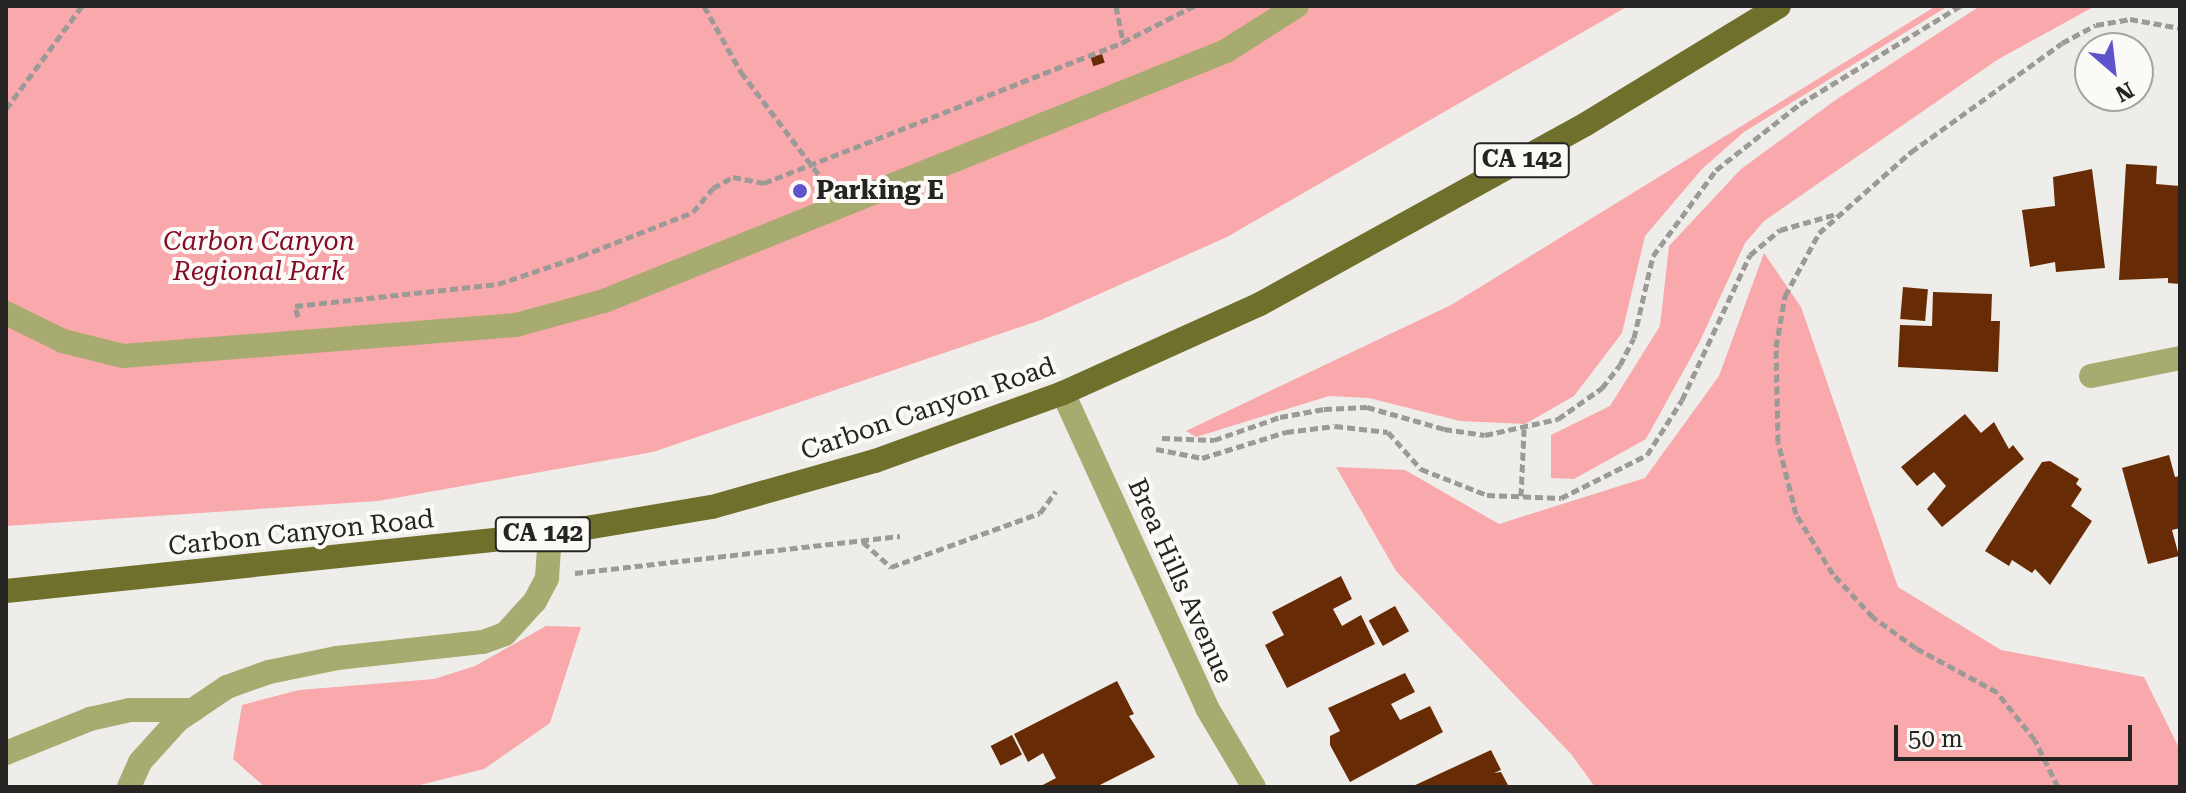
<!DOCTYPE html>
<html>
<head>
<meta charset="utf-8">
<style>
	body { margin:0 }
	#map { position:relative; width:2186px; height:793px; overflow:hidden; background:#efede9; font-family:"Roboto Serif",serif }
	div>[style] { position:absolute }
	.green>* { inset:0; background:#f9a8ac }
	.building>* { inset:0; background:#672c05; transform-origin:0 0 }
	.path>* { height:5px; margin-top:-2.5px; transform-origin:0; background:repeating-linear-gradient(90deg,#9b9a97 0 8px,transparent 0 12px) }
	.minor>* { height:24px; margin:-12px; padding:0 12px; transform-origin:12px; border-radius:12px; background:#a8ab6f }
	.major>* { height:24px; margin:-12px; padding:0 12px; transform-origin:12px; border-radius:12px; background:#6e702b }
	.dots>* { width:22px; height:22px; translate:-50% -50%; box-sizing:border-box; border:4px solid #fcfaf6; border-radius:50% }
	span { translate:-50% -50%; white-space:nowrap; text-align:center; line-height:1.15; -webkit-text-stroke:8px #fcfaf6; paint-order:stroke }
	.shield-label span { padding:2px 6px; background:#fcfaf6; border:2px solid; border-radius:6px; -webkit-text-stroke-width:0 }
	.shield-label { font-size:24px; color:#252423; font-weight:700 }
	.poi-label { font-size:26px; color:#252423; font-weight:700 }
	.left { translate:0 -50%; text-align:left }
	.park-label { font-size:26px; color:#840c28; font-style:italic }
	.street-label { font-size:26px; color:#252423 }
	.frame { position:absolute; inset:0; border:8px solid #252423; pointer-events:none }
	.north { position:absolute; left:2074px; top:32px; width:80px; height:80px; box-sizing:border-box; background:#fcfaf6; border:2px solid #a6a4a2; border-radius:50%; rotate:152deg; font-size:22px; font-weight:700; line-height:32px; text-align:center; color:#252423 }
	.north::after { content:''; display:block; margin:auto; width:28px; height:36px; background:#5f54cc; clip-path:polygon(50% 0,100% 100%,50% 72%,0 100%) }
	.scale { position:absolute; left:1894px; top:725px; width:238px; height:36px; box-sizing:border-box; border:4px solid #252423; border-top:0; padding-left:10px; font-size:24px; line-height:28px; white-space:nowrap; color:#252423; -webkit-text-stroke:6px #fcfaf6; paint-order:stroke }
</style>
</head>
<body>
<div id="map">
	<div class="green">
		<div style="clip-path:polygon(6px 6px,1628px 6px,1227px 237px,1041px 320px,653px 452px,378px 501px,6px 526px)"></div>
		<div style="clip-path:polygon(1936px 6px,1948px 6px,1744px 132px,1702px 169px,1645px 236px,1622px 333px,1574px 396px,1525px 424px,1460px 421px,1369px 398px,1329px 396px,1196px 437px,1186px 431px,1451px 305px)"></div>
		<div style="clip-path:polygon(1980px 6px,2095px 6px,1997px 60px,1764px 221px,1745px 243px,1700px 341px,1646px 439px,1574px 479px,1551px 478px,1551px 435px,1610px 406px,1660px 326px,1669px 246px,1741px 169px,1837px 99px)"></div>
		<div style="clip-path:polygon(1764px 253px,1801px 307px,1898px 587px,2001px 650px,2144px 677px,2180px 750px,2180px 787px,1595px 787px,1571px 754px,1396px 571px,1336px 467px,1405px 470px,1499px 524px,1645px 478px,1719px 376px)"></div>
		<div style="clip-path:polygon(546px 626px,581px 627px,550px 723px,484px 769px,412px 787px,265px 787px,233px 759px,242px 705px,299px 690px,434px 679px,475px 666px)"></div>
	</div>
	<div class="building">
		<div style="left:1102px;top:54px;width:9px;height:12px;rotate:72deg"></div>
		<div style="clip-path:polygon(2126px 164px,2157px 166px,2156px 184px,2180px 186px,2180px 284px,2168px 283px,2168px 278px,2119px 280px)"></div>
		<div style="clip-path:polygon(2092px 169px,2105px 268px,2056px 272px,2055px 262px,2030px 267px,2022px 210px,2055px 206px,2053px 177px)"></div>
		<div style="left:1903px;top:287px;width:25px;height:32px;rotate:5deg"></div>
		<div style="clip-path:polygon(1933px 292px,1992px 294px,1991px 321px,2000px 321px,1998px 372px,1898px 367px,1900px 325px,1932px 326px)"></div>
		<div style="clip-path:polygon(1965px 414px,1981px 433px,1994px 422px,2009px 449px,2013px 445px,2024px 459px,1942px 527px,1927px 509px,1946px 486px,1934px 472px,1917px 486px,1901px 467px)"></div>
		<div style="clip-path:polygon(2169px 455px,2175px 477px,2180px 476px,2180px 528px,2172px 530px,2179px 556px,2148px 564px,2122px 468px)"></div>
		<div style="clip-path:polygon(2050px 461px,2079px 479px,2076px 484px,2082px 489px,2071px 506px,2092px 521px,2050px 585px,2035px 569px,2032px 573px,2012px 560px,2009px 566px,1985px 551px,2042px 462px)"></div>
		<div style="clip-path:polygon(1341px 576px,1352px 599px,1333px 609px,1342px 626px,1361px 615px,1375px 644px,1287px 688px,1265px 645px,1284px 635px,1272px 612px)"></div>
		<div style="left:1395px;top:606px;width:29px;height:30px;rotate:61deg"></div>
		<div style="clip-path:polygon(1405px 673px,1415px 692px,1391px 704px,1400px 720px,1430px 706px,1443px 732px,1350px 782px,1330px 745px,1330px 736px,1340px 731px,1328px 708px)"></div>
		<div style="clip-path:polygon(1117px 681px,1134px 714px,1129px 716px,1155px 757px,1096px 787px,1039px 787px,1056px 778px,1043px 753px,1028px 762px,1014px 734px)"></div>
		<div style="left:1012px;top:735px;width:22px;height:24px;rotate:63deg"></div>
		<div style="clip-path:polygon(1491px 750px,1501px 770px,1494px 773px,1501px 772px,1509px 787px,1411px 787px)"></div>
	</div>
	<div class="path">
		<div style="left:704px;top:6px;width:76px;rotate:60.7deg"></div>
		<div style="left:741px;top:72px;width:139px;rotate:52.9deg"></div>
		<div style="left:1116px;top:6px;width:37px;rotate:79deg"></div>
		<div style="left:6px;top:109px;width:128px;rotate:-53.6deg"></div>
		<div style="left:298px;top:317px;width:11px;rotate:-105deg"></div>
		<div style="left:295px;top:306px;width:204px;rotate:-6.2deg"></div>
		<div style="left:498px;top:284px;width:88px;rotate:-18.6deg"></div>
		<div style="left:581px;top:256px;width:120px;rotate:-21.4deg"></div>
		<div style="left:693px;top:212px;width:31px;rotate:-50deg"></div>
		<div style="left:713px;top:188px;width:23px;rotate:-29deg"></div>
		<div style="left:733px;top:177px;width:32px;rotate:11deg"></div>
		<div style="left:764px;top:183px;width:386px;rotate:-21.4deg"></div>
		<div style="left:1123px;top:42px;width:80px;rotate:-26.9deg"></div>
		<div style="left:1162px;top:438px;width:52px;rotate:2.2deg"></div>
		<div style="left:1214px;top:440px;width:70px;rotate:-19.2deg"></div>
		<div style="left:1280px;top:417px;width:45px;rotate:-10.3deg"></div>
		<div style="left:1324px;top:409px;width:43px;rotate:-2.7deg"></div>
		<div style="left:1367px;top:407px;width:80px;rotate:15.9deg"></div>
		<div style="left:1444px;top:429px;width:41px;rotate:8.3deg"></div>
		<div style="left:1485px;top:435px;width:75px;rotate:-12.4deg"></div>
		<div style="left:1558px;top:419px;width:54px;rotate:-35.2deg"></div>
		<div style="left:1602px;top:388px;width:29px;rotate:-52deg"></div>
		<div style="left:1620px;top:365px;width:30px;rotate:-63deg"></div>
		<div style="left:1634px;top:338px;width:84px;rotate:-77deg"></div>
		<div style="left:1653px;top:256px;width:107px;rotate:-53.8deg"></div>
		<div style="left:1716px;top:170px;width:107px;rotate:-38.2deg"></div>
		<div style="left:1800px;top:104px;width:188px;rotate:-31.5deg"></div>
		<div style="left:1156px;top:449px;width:47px;rotate:11.1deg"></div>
		<div style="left:1202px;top:458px;width:88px;rotate:-17.2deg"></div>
		<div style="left:1286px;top:432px;width:49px;rotate:-7deg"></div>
		<div style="left:1335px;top:426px;width:53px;rotate:6.5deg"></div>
		<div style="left:1388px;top:432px;width:50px;rotate:48.3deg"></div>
		<div style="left:1421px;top:469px;width:71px;rotate:21.5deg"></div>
		<div style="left:1487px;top:495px;width:74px;rotate:2.3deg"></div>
		<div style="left:1561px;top:498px;width:96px;rotate:-26.6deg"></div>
		<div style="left:1647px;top:455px;width:65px;rotate:-57.5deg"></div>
		<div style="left:1682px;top:400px;width:160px;rotate:-64.9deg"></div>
		<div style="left:1750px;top:255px;width:39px;rotate:-40deg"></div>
		<div style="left:1780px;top:230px;width:58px;rotate:-15.9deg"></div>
		<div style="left:1521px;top:496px;width:67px;rotate:-87.4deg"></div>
		<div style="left:863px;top:542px;width:38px;rotate:42deg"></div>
		<div style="left:891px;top:567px;width:158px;rotate:-19.9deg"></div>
		<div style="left:1040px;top:513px;width:27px;rotate:-54deg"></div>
		<div style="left:575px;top:573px;width:327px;rotate:-6.5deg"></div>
		<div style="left:2058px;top:787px;width:52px;rotate:-116.1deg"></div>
		<div style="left:2035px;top:740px;width:61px;rotate:-128.4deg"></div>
		<div style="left:1997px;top:692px;width:92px;rotate:-151.5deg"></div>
		<div style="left:1916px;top:648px;width:53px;rotate:-144.2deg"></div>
		<div style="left:1873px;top:617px;width:59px;rotate:-132.9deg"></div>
		<div style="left:1833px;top:574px;width:70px;rotate:-121.7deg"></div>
		<div style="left:1796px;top:514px;width:74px;rotate:-104deg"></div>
		<div style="left:1778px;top:442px;width:95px;rotate:-91.2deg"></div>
		<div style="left:1776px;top:347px;width:52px;rotate:-80deg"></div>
		<div style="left:1785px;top:296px;width:72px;rotate:-61.6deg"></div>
		<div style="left:1819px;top:233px;width:123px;rotate:-41.4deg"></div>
		<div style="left:1911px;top:152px;width:186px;rotate:-35.8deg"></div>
		<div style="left:2062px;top:43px;width:38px;rotate:-28deg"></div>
		<div style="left:2096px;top:25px;width:35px;rotate:-10deg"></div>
		<div style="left:2130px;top:19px;width:51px;rotate:10.2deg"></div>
	</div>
	<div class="minor">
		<div style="left:6px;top:313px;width:64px;rotate:26.2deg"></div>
		<div style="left:63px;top:341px;width:62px;rotate:14deg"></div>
		<div style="left:123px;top:356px;width:394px;rotate:-4.5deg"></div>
		<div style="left:516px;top:325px;width:91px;rotate:-15.3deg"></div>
		<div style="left:604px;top:301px;width:670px;rotate:-21.9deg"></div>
		<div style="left:1226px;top:51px;width:84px;rotate:-32.4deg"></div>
		<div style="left:2091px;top:376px;width:91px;rotate:-11.4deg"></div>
		<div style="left:1063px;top:393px;width:346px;rotate:65.4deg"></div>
		<div style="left:1207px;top:708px;width:92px;rotate:59.3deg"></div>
		<div style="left:6px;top:753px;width:91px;rotate:-22deg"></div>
		<div style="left:90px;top:719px;width:41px;rotate:-12.7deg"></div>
		<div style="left:130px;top:710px;width:63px"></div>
		<div style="left:129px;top:787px;width:27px;rotate:-66deg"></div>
		<div style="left:140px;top:762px;width:57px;rotate:-47.9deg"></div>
		<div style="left:178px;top:720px;width:59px;rotate:-34deg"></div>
		<div style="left:227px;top:687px;width:45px;rotate:-19.7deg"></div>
		<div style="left:269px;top:672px;width:69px;rotate:-11.6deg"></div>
		<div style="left:337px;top:658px;width:147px;rotate:-6.3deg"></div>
		<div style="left:483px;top:642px;width:23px;rotate:-20deg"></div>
		<div style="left:505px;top:634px;width:45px;rotate:-47.7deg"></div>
		<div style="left:535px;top:601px;width:26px;rotate:-62deg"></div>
		<div style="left:547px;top:578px;width:44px;rotate:-86.1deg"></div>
	</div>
	<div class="major">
		<div style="left:6px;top:591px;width:547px;rotate:-5.98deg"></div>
		<div style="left:550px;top:534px;width:164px;rotate:-9.5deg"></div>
		<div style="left:712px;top:507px;width:169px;rotate:-15.8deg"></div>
		<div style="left:875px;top:461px;width:200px;rotate:-19.9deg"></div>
		<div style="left:1063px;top:393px;width:216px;rotate:-24.3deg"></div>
		<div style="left:1260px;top:304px;width:372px;rotate:-28.9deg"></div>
		<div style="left:1586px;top:124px;width:226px;rotate:-31.4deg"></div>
	</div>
	<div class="dots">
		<div style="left:800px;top:191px;background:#5f54cc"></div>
	</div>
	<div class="shield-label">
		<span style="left:1522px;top:160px">CA 142</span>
		<span style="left:543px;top:534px">CA 142</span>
	</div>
	<div class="poi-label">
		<span class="left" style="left:816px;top:191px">Parking E</span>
	</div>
	<div class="park-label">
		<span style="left:259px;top:257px">Carbon Canyon<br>Regional Park</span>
	</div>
	<div class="street-label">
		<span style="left:928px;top:409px;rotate:-19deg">Carbon Canyon Road</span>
		<span style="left:301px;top:533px;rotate:-6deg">Carbon Canyon Road</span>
		<span style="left:1180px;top:581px;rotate:66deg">Brea Hills Avenue</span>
	</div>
	<div class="frame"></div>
	<div class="north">N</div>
	<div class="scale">50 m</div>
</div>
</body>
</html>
